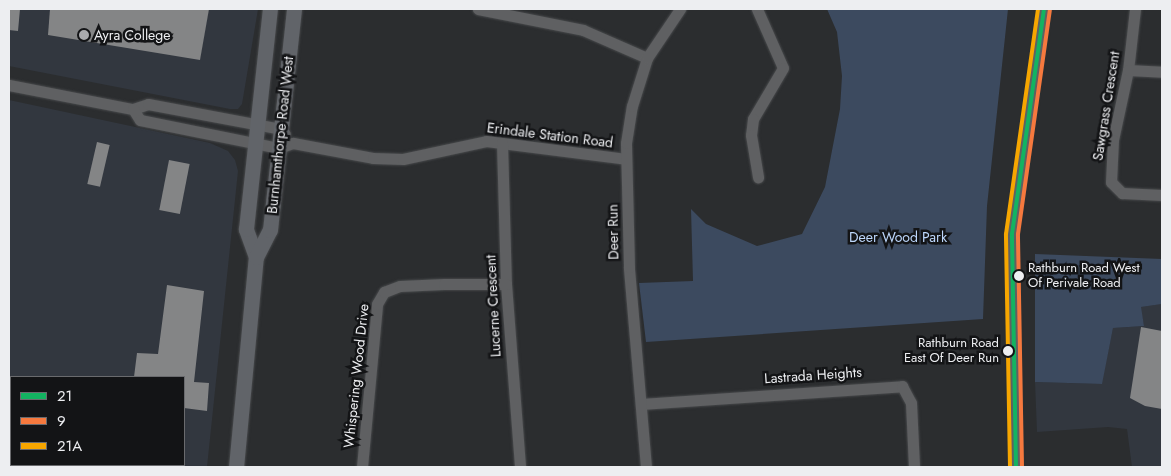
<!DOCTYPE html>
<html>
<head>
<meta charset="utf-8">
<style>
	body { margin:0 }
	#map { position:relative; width:1171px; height:476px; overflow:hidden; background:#2b2d2f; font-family:Jost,sans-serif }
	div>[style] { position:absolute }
	.built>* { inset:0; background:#32373f }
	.green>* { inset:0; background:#3c4a5f }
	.building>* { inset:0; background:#848586; transform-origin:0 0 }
	.roads { filter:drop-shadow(0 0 1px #47494b) drop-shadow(0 0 1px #47494b) }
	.minor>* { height:11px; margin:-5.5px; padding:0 5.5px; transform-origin:5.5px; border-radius:5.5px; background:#5f6062 }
	.major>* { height:15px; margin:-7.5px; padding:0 7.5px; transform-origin:7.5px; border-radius:7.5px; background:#616469 }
	.bus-1>* { height:4px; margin:-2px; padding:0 2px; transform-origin:2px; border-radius:2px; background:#13b361 }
	.bus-2>* { height:4px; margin:-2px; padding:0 2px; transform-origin:2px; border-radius:2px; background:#f6793e }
	.bus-3>* { height:4px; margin:-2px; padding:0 2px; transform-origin:2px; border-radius:2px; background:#f7a600 }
	.dots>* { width:14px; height:14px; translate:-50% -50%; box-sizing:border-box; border:2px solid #131416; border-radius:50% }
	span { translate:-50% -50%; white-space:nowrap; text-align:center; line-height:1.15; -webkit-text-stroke:5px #131416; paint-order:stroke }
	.bus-label { font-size:13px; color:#edeef1 }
	.left { translate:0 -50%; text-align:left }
	.right { translate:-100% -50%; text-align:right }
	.poi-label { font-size:14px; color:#edeef1 }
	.street-label { font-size:14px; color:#edeef1 }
	.park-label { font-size:14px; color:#bdd7fc }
	.frame { position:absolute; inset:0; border:10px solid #edeef1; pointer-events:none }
	.legend { position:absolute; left:10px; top:376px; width:175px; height:90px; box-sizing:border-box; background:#131416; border:1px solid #6a6b6e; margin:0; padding:6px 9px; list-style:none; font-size:15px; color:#edeef1 }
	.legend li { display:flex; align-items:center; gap:10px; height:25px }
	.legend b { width:25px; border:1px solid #6a6b6e }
</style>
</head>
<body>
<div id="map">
	<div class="built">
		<div style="clip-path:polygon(9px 9px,258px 9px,242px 104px,238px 109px,230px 109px,9px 66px)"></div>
		<div style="clip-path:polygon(evenodd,9px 100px,210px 143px,228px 151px,235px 160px,238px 171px,207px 467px,9px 467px,9px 100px,11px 377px,184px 377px,184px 465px,11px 465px,11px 377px)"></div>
		<div style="clip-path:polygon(1162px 304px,1162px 467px,1132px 467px,1127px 429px,1108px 427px,1037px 432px,1035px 382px,1101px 384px,1113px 328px,1144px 326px,1140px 307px)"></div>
	</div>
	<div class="green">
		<div style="clip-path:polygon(827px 9px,1008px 9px,987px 206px,983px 319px,646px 342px,639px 283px,693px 281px,691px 209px,706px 224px,757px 246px,802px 234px,825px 187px,840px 109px,842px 76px,837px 32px)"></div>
		<div style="clip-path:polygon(1035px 254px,1162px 259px,1162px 304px,1141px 307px,1144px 326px,1113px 328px,1102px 384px,1035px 382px)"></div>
	</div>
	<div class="building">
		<div style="clip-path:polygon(9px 9px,20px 9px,18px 31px,9px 30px)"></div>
		<div style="clip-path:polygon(50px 9px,209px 9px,200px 60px,48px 35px)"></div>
		<div style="left:97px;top:142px;width:13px;height:43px;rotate:13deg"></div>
		<div style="left:169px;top:160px;width:21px;height:51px;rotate:11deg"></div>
		<div style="clip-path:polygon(167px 285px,204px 291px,194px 382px,209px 383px,207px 411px,184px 408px,184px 377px,134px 377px,137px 353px,158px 354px)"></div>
		<div style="clip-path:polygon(1141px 327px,1162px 331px,1162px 409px,1145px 406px,1130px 398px)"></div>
	</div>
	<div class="roads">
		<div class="minor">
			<div style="left:478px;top:9px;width:107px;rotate:11.3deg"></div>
			<div style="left:583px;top:30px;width:70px;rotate:23.6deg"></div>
			<div style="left:757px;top:9px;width:64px;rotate:66.2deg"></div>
			<div style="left:783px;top:68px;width:59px;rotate:120.5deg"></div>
			<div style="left:753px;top:119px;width:16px;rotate:97deg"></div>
			<div style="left:751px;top:135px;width:43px;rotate:80.5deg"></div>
			<div style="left:1135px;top:9px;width:61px;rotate:96.5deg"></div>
			<div style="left:1128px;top:70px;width:72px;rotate:102.1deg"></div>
			<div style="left:1113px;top:140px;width:42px;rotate:92.7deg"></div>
			<div style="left:1111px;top:182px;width:16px;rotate:45deg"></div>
			<div style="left:1122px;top:193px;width:40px;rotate:2.9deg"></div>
			<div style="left:1128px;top:70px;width:34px;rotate:3deg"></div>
			<div style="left:9px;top:85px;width:126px;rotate:11deg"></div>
			<div style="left:133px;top:109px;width:16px;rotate:-18deg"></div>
			<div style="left:148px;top:104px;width:135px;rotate:10.6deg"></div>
			<div style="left:281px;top:129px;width:6px;rotate:51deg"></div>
			<div style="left:133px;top:109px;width:13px;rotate:58deg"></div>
			<div style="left:140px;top:120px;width:142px;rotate:11.4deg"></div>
			<div style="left:279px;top:148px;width:15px;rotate:-20deg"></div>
			<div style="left:293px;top:143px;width:81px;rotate:10.6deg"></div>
			<div style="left:373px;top:158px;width:30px;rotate:2deg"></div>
			<div style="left:403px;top:159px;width:85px;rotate:-12.2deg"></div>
			<div style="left:486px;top:141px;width:141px;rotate:7.3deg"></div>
			<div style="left:502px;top:143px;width:141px;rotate:88.4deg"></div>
			<div style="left:506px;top:284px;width:184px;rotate:85.6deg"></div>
			<div style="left:641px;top:404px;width:262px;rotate:-3.9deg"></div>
			<div style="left:902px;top:386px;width:19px;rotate:62deg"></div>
			<div style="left:911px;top:403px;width:64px;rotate:87.3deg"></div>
			<div style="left:362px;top:467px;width:164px;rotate:-84.7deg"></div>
			<div style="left:377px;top:304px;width:14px;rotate:-60deg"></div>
			<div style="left:384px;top:292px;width:17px;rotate:-21deg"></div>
			<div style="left:400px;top:286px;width:44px;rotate:-2.6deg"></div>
			<div style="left:444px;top:284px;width:62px"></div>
			<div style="left:646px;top:467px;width:201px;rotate:-94.9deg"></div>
			<div style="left:629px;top:267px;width:124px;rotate:-91.4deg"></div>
			<div style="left:626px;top:143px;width:37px;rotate:-81deg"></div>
			<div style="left:632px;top:106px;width:50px;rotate:-72.6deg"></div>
			<div style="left:647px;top:58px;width:59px;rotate:-56deg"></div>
			<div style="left:1016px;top:467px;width:233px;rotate:-91deg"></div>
			<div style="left:1012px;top:234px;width:227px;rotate:-81.9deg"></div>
		</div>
		<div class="major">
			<div style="left:256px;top:257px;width:30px;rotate:-110deg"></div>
			<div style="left:246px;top:229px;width:221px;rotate:-83.8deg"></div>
			<div style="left:236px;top:467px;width:211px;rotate:-84.6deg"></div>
			<div style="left:256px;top:257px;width:30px;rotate:-63deg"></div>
			<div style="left:270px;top:230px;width:222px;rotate:-83.8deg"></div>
		</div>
	</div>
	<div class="bus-1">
		<div style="left:1016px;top:467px;width:233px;rotate:-91deg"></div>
		<div style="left:1012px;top:234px;width:227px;rotate:-81.9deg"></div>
	</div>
	<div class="bus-2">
		<div style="left:1022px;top:467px;width:233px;rotate:-91deg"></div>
		<div style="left:1018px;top:234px;width:226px;rotate:-81.9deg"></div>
	</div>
	<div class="bus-3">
		<div style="left:1010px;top:467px;width:233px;rotate:-91deg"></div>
		<div style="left:1006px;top:234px;width:227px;rotate:-81.9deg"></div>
	</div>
	<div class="dots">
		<div style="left:84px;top:35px;background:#a9aaad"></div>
		<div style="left:1019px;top:276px;background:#edeef1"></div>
		<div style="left:1008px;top:351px;background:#edeef1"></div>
	</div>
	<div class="bus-label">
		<span class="left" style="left:1028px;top:276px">Rathburn Road West<br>Of Perivale Road</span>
		<span class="right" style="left:999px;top:351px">Rathburn Road<br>East Of Deer Run</span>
	</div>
	<div class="poi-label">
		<span class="left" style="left:94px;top:35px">Ayra College</span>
	</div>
	<div class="street-label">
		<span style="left:1106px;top:106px;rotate:-81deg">Sawgrass Crescent</span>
		<span style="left:280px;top:135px;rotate:-84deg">Burnhamthorpe Road West</span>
		<span style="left:550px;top:135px;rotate:7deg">Erindale Station Road</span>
		<span style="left:613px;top:232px;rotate:-91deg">Deer Run</span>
		<span style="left:493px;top:306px;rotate:-93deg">Lucerne Crescent</span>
		<span style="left:813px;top:375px;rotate:-4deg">Lastrada Heights</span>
		<span style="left:356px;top:376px;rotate:-84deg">Whispering Wood Drive</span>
	</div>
	<div class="park-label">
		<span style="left:898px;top:237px">Deer Wood Park</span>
	</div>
	<div class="frame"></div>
	<ul class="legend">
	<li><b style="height:6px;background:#13b361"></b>21</li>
	<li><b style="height:6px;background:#f6793e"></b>9</li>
	<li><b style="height:6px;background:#f7a600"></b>21A</li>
	</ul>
</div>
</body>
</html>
